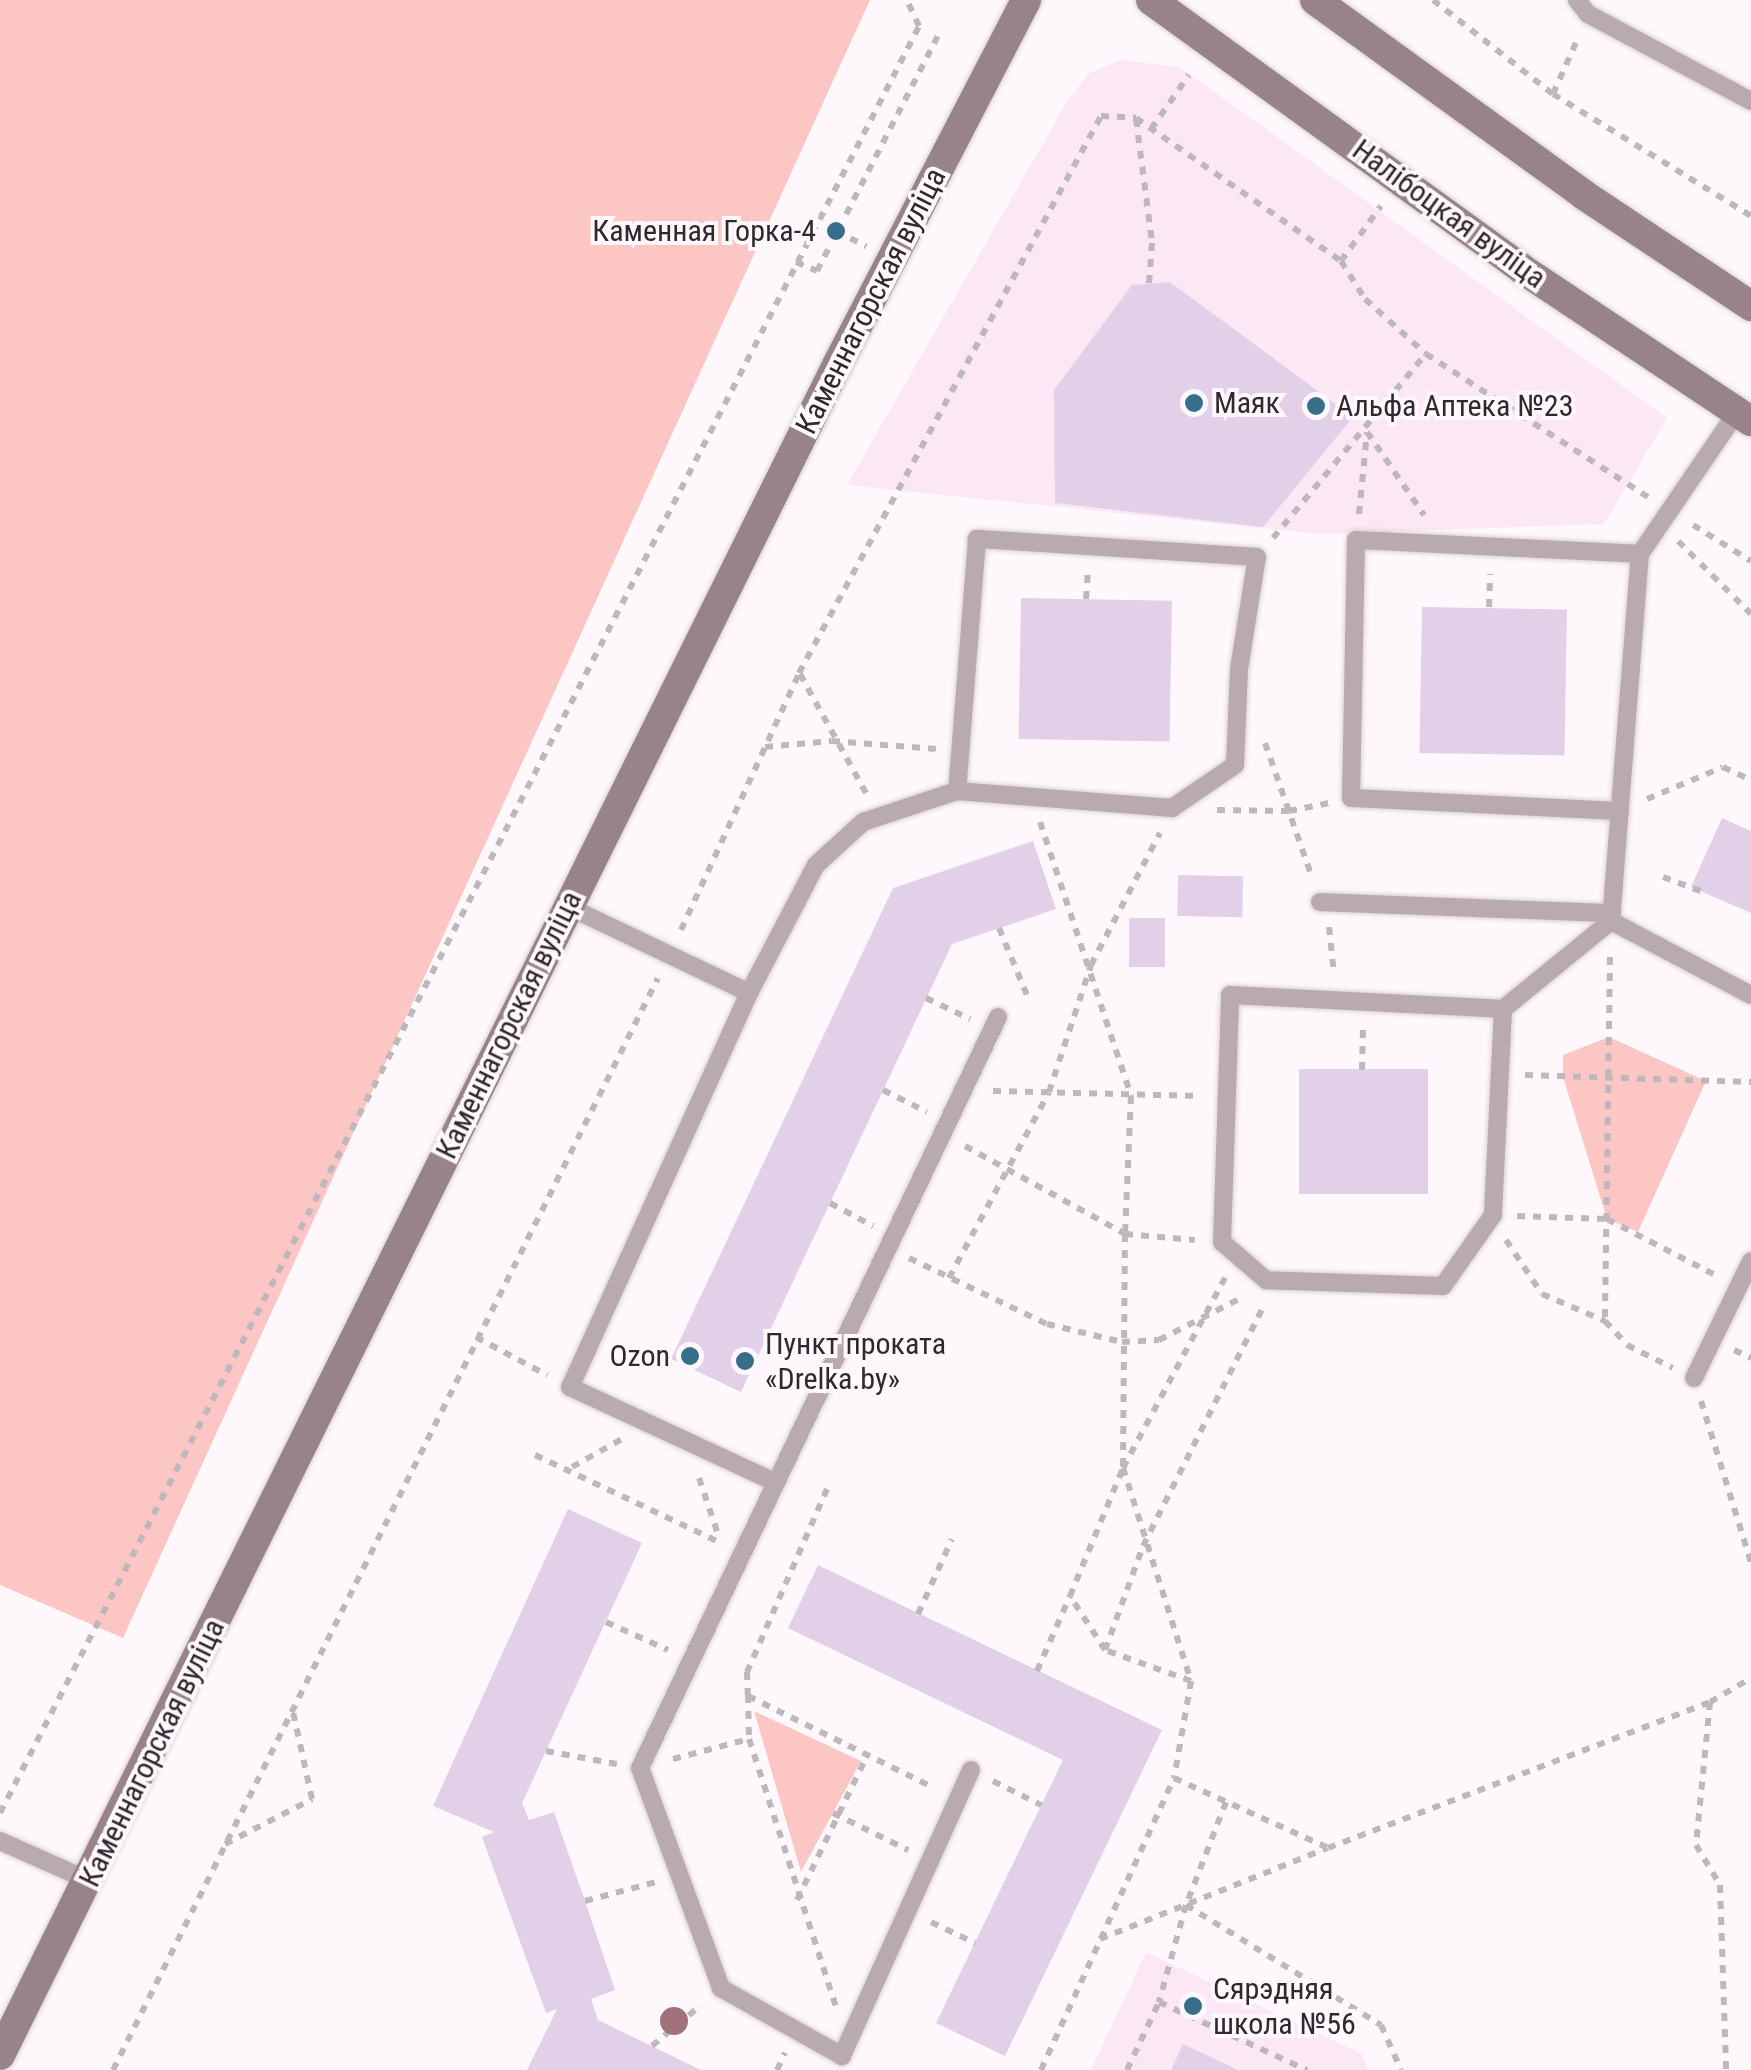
<!DOCTYPE html>
<html>
<head>
<meta charset="utf-8">
<style>
	body { margin:0 }
	#map { position:relative; width:1751px; height:2070px; overflow:hidden; background:#fef8fc; font-family:"Roboto Condensed",sans-serif }
	div>[style] { position:absolute }
	.built>* { inset:0; background:#fce7f5 }
	.green>* { inset:0; background:#fbc6c4 }
	.building>* { inset:0; background:#e2d0e9; transform-origin:0 0 }
	.path>* { height:6px; margin-top:-3px; transform-origin:0; background:repeating-linear-gradient(90deg,#beb7bc 0 8px,transparent 0 16px) }
	.roads { filter:drop-shadow(0 0 2px #d9d2d7) drop-shadow(0 0 2px #d9d2d7) }
	.lane>* { height:18px; margin:-9px; padding:0 9px; transform-origin:9px; border-radius:9px; background:#b8aaae }
	.secondary>* { height:30px; margin:-15px; padding:0 15px; transform-origin:15px; border-radius:15px; background:#988389 }
	.trees>* { width:28px; height:28px; margin:-14px; border-radius:50%; background:#a1727b }
	.dots>* { width:28px; height:28px; translate:-50% -50%; box-sizing:border-box; border:5px solid #fef8fc; border-radius:50% }
	span { translate:-50% -50%; white-space:nowrap; text-align:center; line-height:1.15; -webkit-text-stroke:8px #fef8fc; paint-order:stroke }
	.street-label { font-size:30px; color:#31272e }
	.poi-label { font-size:30px; color:#31272e }
	.right { translate:-100% -50%; text-align:right }
	.left { translate:0 -50%; text-align:left }
</style>
</head>
<body>
<div id="map">
	<div class="built">
		<div style="clip-path:polygon(1120px 60px,1180px 67px,1667px 418px,1604px 524px,1320px 534px,847px 485px,1067px 102px,1088px 74px)"></div>
		<div style="clip-path:polygon(1146px 1952px,1362px 2054px,1368px 2070px,1091px 2070px)"></div>
	</div>
	<div class="green">
		<div style="clip-path:polygon(0 0,870px 0,123px 1638px,0 1585px)"></div>
		<div style="clip-path:polygon(1609px 1037px,1706px 1081px,1638px 1232px,1607px 1219px,1563px 1077px,1563px 1055px)"></div>
		<div style="clip-path:polygon(754px 1711px,861px 1761px,801px 1872px)"></div>
	</div>
	<div class="building">
		<div style="clip-path:polygon(1170px 282px,1353px 417px,1263px 527px,1055px 503px,1054px 390px,1132px 285px)"></div>
		<div style="left:1021px;top:598px;width:151px;height:141px;rotate:1deg"></div>
		<div style="left:1422px;top:607px;width:145px;height:146px;rotate:1deg"></div>
		<div style="clip-path:polygon(1722px 818px,1751px 831px,1751px 913px,1691px 887px)"></div>
		<div style="clip-path:polygon(1033px 841px,1056px 909px,952px 944px,741px 1392px,671px 1359px,893px 888px)"></div>
		<div style="left:1178px;top:875px;width:65px;height:41px;rotate:1deg"></div>
		<div style="left:1129px;top:918px;width:36px;height:49px"></div>
		<div style="left:1299px;top:1069px;width:129px;height:125px"></div>
		<div style="clip-path:polygon(568px 1509px,642px 1543px,522px 1803px,529px 1820px,554px 1812px,585px 1901px,615px 1990px,591px 1999px,598px 2020px,701px 2070px,527px 2070px,557px 2009px,546px 2013px,482px 1837px,494px 1832px,433px 1806px)"></div>
		<div style="clip-path:polygon(818px 1565px,1162px 1730px,1005px 2056px,936px 2023px,1063px 1760px,788px 1628px)"></div>
		<div style="clip-path:polygon(1183px 2044px,1238px 2070px,1171px 2070px)"></div>
	</div>
	<div class="path">
		<div style="left:1433px;top:0;width:152px;rotate:38.1deg"></div>
		<div style="left:1553px;top:94px;width:233px;rotate:31.6deg"></div>
		<div style="left:1553px;top:94px;width:61px;rotate:-65.9deg"></div>
		<div style="left:1136px;top:119px;width:125px;rotate:82.6deg"></div>
		<div style="left:1152px;top:243px;width:41px;rotate:94.2deg"></div>
		<div style="left:1151px;top:129px;width:66px;rotate:-54.9deg"></div>
		<div style="left:836px;top:231px;width:34px;rotate:27deg"></div>
		<div style="left:1341px;top:261px;width:68px;rotate:-54deg"></div>
		<div style="left:796px;top:262px;width:23px;rotate:23deg"></div>
		<div style="left:817px;top:271px;width:267px;rotate:-62.8deg"></div>
		<div style="left:1359px;top:514px;width:82px;rotate:-84.4deg"></div>
		<div style="left:1367px;top:432px;width:101px;rotate:55.5deg"></div>
		<div style="left:1693px;top:525px;width:68px;rotate:31.8deg"></div>
		<div style="left:1273px;top:538px;width:239px;rotate:-50.3deg"></div>
		<div style="left:1678px;top:541px;width:103px;rotate:45deg"></div>
		<div style="left:1086px;top:599px;width:29px;rotate:-86deg"></div>
		<div style="left:1489px;top:607px;width:33px;rotate:-88deg"></div>
		<div style="left:800px;top:674px;width:136px;rotate:61deg"></div>
		<div style="left:1265px;top:743px;width:142px;rotate:70.7deg"></div>
		<div style="left:765px;top:747px;width:67px;rotate:-5.1deg"></div>
		<div style="left:832px;top:741px;width:105px;rotate:4.4deg"></div>
		<div style="left:1647px;top:799px;width:82px;rotate:-22.8deg"></div>
		<div style="left:1723px;top:767px;width:31px;rotate:25deg"></div>
		<div style="left:1217px;top:810px;width:72px;rotate:0.8deg"></div>
		<div style="left:1289px;top:811px;width:41px;rotate:-11.3deg"></div>
		<div style="left:1040px;top:822px;width:289px;rotate:71.6deg"></div>
		<div style="left:1131px;top:1096px;width:138px;rotate:92.5deg"></div>
		<div style="left:1125px;top:1234px;width:70px;rotate:4.9deg"></div>
		<div style="left:1663px;top:877px;width:43px;rotate:20.6deg"></div>
		<div style="left:1329px;top:927px;width:47px;rotate:83.9deg"></div>
		<div style="left:999px;top:928px;width:78px;rotate:67.4deg"></div>
		<div style="left:681px;top:930px;width:283px;rotate:-65.3deg"></div>
		<div style="left:799px;top:673px;width:634px;rotate:-61.53deg"></div>
		<div style="left:1101px;top:116px;width:35px;rotate:3deg"></div>
		<div style="left:1136px;top:118px;width:250px;rotate:34.9deg"></div>
		<div style="left:1341px;top:261px;width:45px;rotate:57.7deg"></div>
		<div style="left:1365px;top:299px;width:82px;rotate:42deg"></div>
		<div style="left:1426px;top:354px;width:264px;rotate:32.8deg"></div>
		<div style="left:1610px;top:957px;width:364px;rotate:90.8deg"></div>
		<div style="left:1605px;top:1321px;width:33px;rotate:47deg"></div>
		<div style="left:1627px;top:1345px;width:51px;rotate:26.6deg"></div>
		<div style="left:926px;top:998px;width:49px;rotate:25.5deg"></div>
		<div style="left:1362px;top:1070px;width:44px;rotate:-88.7deg"></div>
		<div style="left:1525px;top:1075px;width:226px;rotate:1.8deg"></div>
		<div style="left:883px;top:1090px;width:49px;rotate:26.6deg"></div>
		<div style="left:993px;top:1091px;width:207px;rotate:1.4deg"></div>
		<div style="left:965px;top:1146px;width:183px;rotate:28.8deg"></div>
		<div style="left:1125px;top:1234px;width:234px;rotate:90.5deg"></div>
		<div style="left:1123px;top:1468px;width:224px;rotate:72.3deg"></div>
		<div style="left:1191px;top:1681px;width:98px;rotate:99.9deg"></div>
		<div style="left:830px;top:1203px;width:49px;rotate:28.1deg"></div>
		<div style="left:1517px;top:1216px;width:90px;rotate:1.9deg"></div>
		<div style="left:1607px;top:1219px;width:122px;rotate:27.4deg"></div>
		<div style="left:1506px;top:1240px;width:65px;rotate:56.3deg"></div>
		<div style="left:1542px;top:1294px;width:69px;rotate:23.2deg"></div>
		<div style="left:909px;top:1258px;width:153px;rotate:25.6deg"></div>
		<div style="left:1047px;top:1324px;width:77px;rotate:13.5deg"></div>
		<div style="left:1122px;top:1342px;width:37px;rotate:-3deg"></div>
		<div style="left:1159px;top:1340px;width:94px;rotate:-27.1deg"></div>
		<div style="left:949px;top:1278px;width:211px;rotate:-61.7deg"></div>
		<div style="left:1049px;top:1092px;width:134px;rotate:-71.7deg"></div>
		<div style="left:1091px;top:965px;width:149px;rotate:-62.4deg"></div>
		<div style="left:769px;top:1332px;width:44px;rotate:27.1deg"></div>
		<div style="left:476px;top:1337px;width:81px;rotate:28.2deg"></div>
		<div style="left:1734px;top:1350px;width:19px;rotate:25deg"></div>
		<div style="left:1701px;top:1401px;width:170px;rotate:72.8deg"></div>
		<div style="left:535px;top:1455px;width:204px;rotate:25.3deg"></div>
		<div style="left:572px;top:1467px;width:57px;rotate:-29.2deg"></div>
		<div style="left:699px;top:1478px;width:62px;rotate:71.3deg"></div>
		<div style="left:827px;top:1489px;width:200px;rotate:113.6deg"></div>
		<div style="left:747px;top:1672px;width:23px;rotate:88deg"></div>
		<div style="left:748px;top:1695px;width:44px;rotate:88.7deg"></div>
		<div style="left:749px;top:1739px;width:282px;rotate:72deg"></div>
		<div style="left:918px;top:1614px;width:82px;rotate:-65.6deg"></div>
		<div style="left:606px;top:1622px;width:68px;rotate:24.3deg"></div>
		<div style="left:1105px;top:1650px;width:111px;rotate:-69.9deg"></div>
		<div style="left:1143px;top:1546px;width:267px;rotate:-63.3deg"></div>
		<div style="left:1037px;top:1671px;width:82px;rotate:-66.3deg"></div>
		<div style="left:1191px;top:1681px;width:91px;rotate:-160.2deg"></div>
		<div style="left:1105px;top:1650px;width:64px;rotate:-122.9deg"></div>
		<div style="left:1070px;top:1596px;width:139px;rotate:-67.5deg"></div>
		<div style="left:1123px;top:1468px;width:216px;rotate:-61.8deg"></div>
		<div style="left:748px;top:1696px;width:208px;rotate:26.3deg"></div>
		<div style="left:1710px;top:1702px;width:144px;rotate:95.6deg"></div>
		<div style="left:1696px;top:1845px;width:47px;rotate:59deg"></div>
		<div style="left:1720px;top:1885px;width:185px;rotate:88.1deg"></div>
		<div style="left:546px;top:1751px;width:72px;rotate:10.4deg"></div>
		<div style="left:673px;top:1759px;width:79px;rotate:-14.7deg"></div>
		<div style="left:993px;top:1781px;width:54px;rotate:26.6deg"></div>
		<div style="left:1226px;top:1802px;width:110px;rotate:111.2deg"></div>
		<div style="left:1186px;top:1905px;width:101px;rotate:105.6deg"></div>
		<div style="left:1159px;top:2002px;width:163px;rotate:24.7deg"></div>
		<div style="left:0;top:1813px;width:2009px;rotate:-62.78deg"></div>
		<div style="left:919px;top:26px;width:29px;rotate:-115deg"></div>
		<div style="left:833px;top:1813px;width:84px;rotate:26.3deg"></div>
		<div style="left:225px;top:1844px;width:98px;rotate:-27.3deg"></div>
		<div style="left:312px;top:1799px;width:89px;rotate:-102.3deg"></div>
		<div style="left:797px;top:1900px;width:162px;rotate:-64.1deg"></div>
		<div style="left:585px;top:1901px;width:73px;rotate:-15deg"></div>
		<div style="left:1186px;top:1905px;width:229px;rotate:31.6deg"></div>
		<div style="left:1381px;top:2025px;width:49px;rotate:66deg"></div>
		<div style="left:931px;top:1922px;width:49px;rotate:25.5deg"></div>
		<div style="left:1100px;top:1939px;width:245px;rotate:-21.8deg"></div>
		<div style="left:652px;top:2046px;width:64px;rotate:-39.9deg"></div>
		<div style="left:113px;top:2070px;width:1220px;rotate:-63.48deg"></div>
		<div style="left:777px;top:2070px;width:19px;rotate:-65deg"></div>
		<div style="left:1041px;top:2070px;width:321px;rotate:-65.5deg"></div>
		<div style="left:1174px;top:1778px;width:169px;rotate:24.4deg"></div>
		<div style="left:1328px;top:1848px;width:409px;rotate:-20.9deg"></div>
		<div style="left:1710px;top:1702px;width:48px;rotate:-30.3deg"></div>
		<div style="left:1127px;top:2070px;width:75px;rotate:-64.8deg"></div>
	</div>
	<div class="roads">
		<div class="lane">
			<div style="left:1577px;top:0;width:18px;rotate:52deg"></div>
			<div style="left:1588px;top:14px;width:185px;rotate:28.1deg"></div>
			<div style="left:1620px;top:811px;width:269px;rotate:-177.2deg"></div>
			<div style="left:1351px;top:798px;width:258px;rotate:-88.9deg"></div>
			<div style="left:1356px;top:540px;width:284px;rotate:2.8deg"></div>
			<div style="left:1320px;top:902px;width:292px;rotate:2.2deg"></div>
			<div style="left:567px;top:906px;width:202px;rotate:25.5deg"></div>
			<div style="left:749px;top:993px;width:433px;rotate:114.4deg"></div>
			<div style="left:570px;top:1387px;width:226px;rotate:24.9deg"></div>
			<div style="left:1611px;top:921px;width:158px;rotate:27.9deg"></div>
			<div style="left:749px;top:993px;width:144px;rotate:-62.4deg"></div>
			<div style="left:816px;top:865px;width:64px;rotate:-42.5deg"></div>
			<div style="left:863px;top:822px;width:99px;rotate:-18.3deg"></div>
			<div style="left:957px;top:791px;width:216px;rotate:4.5deg"></div>
			<div style="left:1172px;top:808px;width:76px;rotate:-34.3deg"></div>
			<div style="left:1235px;top:765px;width:96px;rotate:-87.6deg"></div>
			<div style="left:1239px;top:669px;width:113px;rotate:-80.9deg"></div>
			<div style="left:1257px;top:557px;width:281px;rotate:-176.3deg"></div>
			<div style="left:977px;top:539px;width:253px;rotate:94.5deg"></div>
			<div style="left:1503px;top:1009px;width:206px;rotate:92.8deg"></div>
			<div style="left:1493px;top:1215px;width:87px;rotate:125.2deg"></div>
			<div style="left:1443px;top:1286px;width:177px;rotate:-178.1deg"></div>
			<div style="left:1266px;top:1280px;width:58px;rotate:-139.2deg"></div>
			<div style="left:1222px;top:1242px;width:247px;rotate:-88.1deg"></div>
			<div style="left:1230px;top:995px;width:273px;rotate:2.9deg"></div>
			<div style="left:1503px;top:1009px;width:139px;rotate:-39.2deg"></div>
			<div style="left:1611px;top:921px;width:368px;rotate:-85.5deg"></div>
			<div style="left:1640px;top:554px;width:172px;rotate:-55.7deg"></div>
			<div style="left:1694px;top:1378px;width:130px;rotate:-64deg"></div>
			<div style="left:971px;top:1770px;width:314px;rotate:114.3deg"></div>
			<div style="left:842px;top:2056px;width:139px;rotate:-150.7deg"></div>
			<div style="left:721px;top:1988px;width:234px;rotate:-110.2deg"></div>
			<div style="left:640px;top:1768px;width:832px;rotate:-64.51deg"></div>
			<div style="left:0;top:1841px;width:98px;rotate:24deg"></div>
		</div>
		<div class="secondary">
			<div style="left:1151px;top:0;width:458px;rotate:35.9deg"></div>
			<div style="left:1522px;top:269px;width:275px;rotate:33.6deg"></div>
			<div style="left:1315px;top:0;width:332px;rotate:35.9deg"></div>
			<div style="left:1584px;top:195px;width:201px;rotate:33.6deg"></div>
			<div style="left:0;top:2055px;width:1888px;rotate:-63.65deg"></div>
			<div style="left:838px;top:363px;width:409px;rotate:-62.6deg"></div>
		</div>
	</div>
	<div class="trees">
		<div style="left:674px;top:2021px"></div>
	</div>
	<div class="dots">
		<div style="left:836px;top:231px;background:#376e89"></div>
		<div style="left:1194px;top:403px;background:#376e89"></div>
		<div style="left:1316px;top:406px;background:#376e89"></div>
		<div style="left:690px;top:1356px;background:#376e89"></div>
		<div style="left:745px;top:1361px;background:#376e89"></div>
		<div style="left:1193px;top:2006px;background:#376e89"></div>
	</div>
	<div class="street-label">
		<span style="left:1449px;top:214px;rotate:36deg">Налібоцкая вуліца</span>
		<span style="left:871px;top:301px;rotate:-63deg">Каменнагорская вуліца</span>
		<span style="left:509px;top:1025px;rotate:-64deg">Каменнагорская вуліца</span>
		<span style="left:152px;top:1753px;rotate:-64deg">Каменнагорская вуліца</span>
	</div>
	<div class="poi-label">
		<span class="right" style="left:816px;top:231px">Каменная Горка-4</span>
		<span class="left" style="left:1214px;top:403px">Маяк</span>
		<span class="left" style="left:1336px;top:406px">Альфа Аптека №23</span>
		<span class="left" style="left:765px;top:1361px">Пункт проката<br>«Drelka.by»</span>
		<span class="right" style="left:670px;top:1356px">Ozon</span>
		<span class="left" style="left:1213px;top:2006px">Сярэдняя<br>школа №56</span>
	</div>
</div>
</body>
</html>
